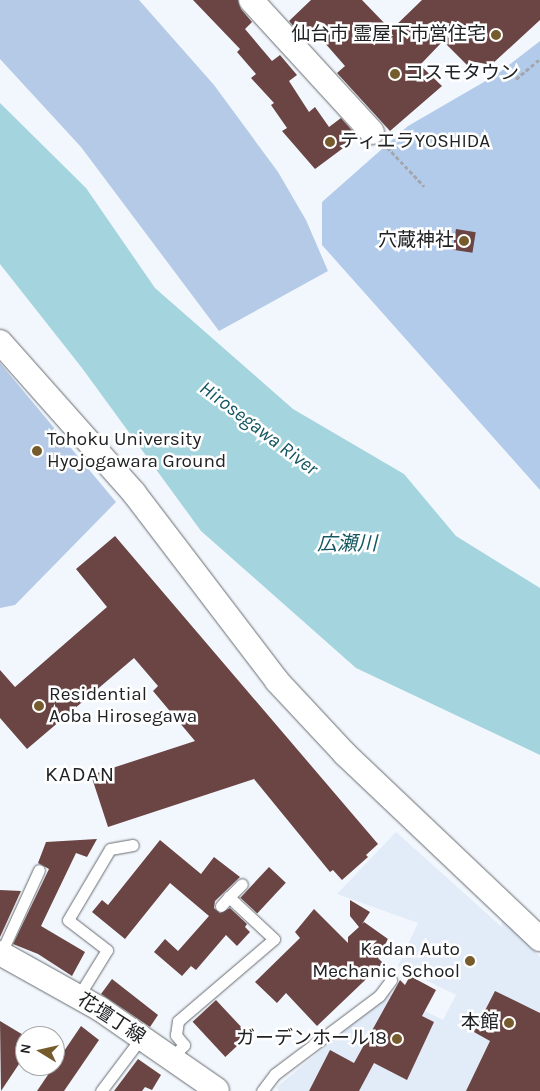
<!DOCTYPE html>
<html>
<head>
<meta charset="utf-8">
<style>
	body { margin:0 }
	#map { position:relative; width:540px; height:1091px; overflow:hidden; background:#f2f7fd; font-family:Karla,"Noto Sans JP",sans-serif }
	div>[style] { position:absolute }
	.built>* { inset:0; background:#e2ebf8 }
	.green>* { inset:0; background:#b4cae6 }
	.forest>* { inset:0; background:#b3cbeb }
	.water>* { inset:0; background:#a4d4dd }
	.building>* { inset:0; background:#6a4544; transform-origin:0 0 }
	.path>* { height:3px; margin-top:-1.5px; transform-origin:0; background:repeating-linear-gradient(90deg,#a3a7ab 0 4px,transparent 0 6.5px) }
	.roads { filter:drop-shadow(0 0 1px #676b70) drop-shadow(0 0 1px #676b70) }
	.lane>* { height:11px; margin:-5.5px; padding:0 5.5px; transform-origin:5.5px; border-radius:5.5px; background:#fff }
	.street>* { height:24px; margin:-12px; padding:0 12px; transform-origin:12px; border-radius:12px; background:#fff }
	.dots>* { width:14px; height:14px; translate:-50% -50%; box-sizing:border-box; border:2px solid #fff; border-radius:50% }
	span { translate:-50% -50%; white-space:nowrap; text-align:center; line-height:1.15; -webkit-text-stroke:5px #fff; paint-order:stroke }
	.poi-label { font-size:19px; color:#202224 }
	.right { translate:-100% -50%; text-align:right }
	.left { translate:0 -50%; text-align:left }
	.street-label { font-size:19px; color:#202224 }
	.water-label { font-size:20px; color:#155762; font-style:italic }
	.quarter-label { font-size:21px; color:#202224; letter-spacing:1px }
	.north { position:absolute; left:15px; top:1026px; width:50px; height:50px; box-sizing:border-box; background:#fff; border:1px solid #a6a7a7; border-radius:50%; rotate:279deg; font-size:14px; font-weight:700; line-height:20px; text-align:center; color:#202224 }
	.north::after { content:''; display:block; margin:auto; width:18px; height:22px; background:#765b2d; clip-path:polygon(50% 0,100% 100%,50% 72%,0 100%) }
</style>
</head>
<body>
<div id="map">
	<div class="built">
		<div style="clip-path:polygon(396px 832px,503px 928px,498px 909px,540px 957px,540px 1091px,279px 1091px,277px 1087px,389px 993px,443px 1020px,456px 995px,398px 966px,418px 923px,337px 894px)"></div>
	</div>
	<div class="green">
		<div style="clip-path:polygon(0 0,139px 0,214px 85px,278px 172px,306px 220px,328px 271px,219px 331px,81px 147px,0 59px)"></div>
		<div style="clip-path:polygon(0 363px,116px 502px,15px 605px,0 608px)"></div>
	</div>
	<div class="forest">
		<div style="clip-path:polygon(540px 41px,540px 490px,322px 245px,322px 202px,408px 126px,496px 75px)"></div>
	</div>
	<div class="water">
		<div style="clip-path:polygon(0 103px,86px 188px,155px 288px,293px 409px,404px 474px,456px 536px,540px 588px,540px 755px,356px 668px,201px 531px,82px 368px,0 264px)"></div>
	</div>
	<div class="building">
		<div style="clip-path:polygon(193px 0,238px 0,241px 9px,252px 22px,245px 29px,272px 61px,280px 55px,297px 75px,289px 81px,309px 112px,315px 107px,329px 127px,341px 118px,358px 137px,315px 169px,282px 131px,287px 128px,271px 105px,274px 103px,251px 78px,256px 74px,237px 52px,240px 49px)"></div>
		<div style="clip-path:polygon(311px 0,362px 0,391px 30px,422px 0,540px 0,540px 20px,491px 65px,476px 62px,467px 65px,443px 41px,420px 65px,442px 86px,390px 131px,337px 73px,345px 66px,310px 26px,301px 35px,289px 21px)"></div>
		<div style="left:456px;top:229px;width:20px;height:21px;rotate:9deg"></div>
		<div style="clip-path:polygon(115px 536px,378px 844px,366px 855px,368px 857px,342px 880px,333px 870px,330px 872px,254px 779px,108px 827px,91px 775px,195px 741px,153px 691px,158px 686px,134px 658px,27px 749px,0 718px,0 670px,15px 687px,107px 607px,76px 569px)"></div>
		<div style="clip-path:polygon(97px 839px,87px 857px,76px 853px,41px 926px,85px 952px,72px 976px,38px 954px,13px 944px,49px 869px,38px 863px,46px 842px)"></div>
		<div style="clip-path:polygon(160px 840px,201px 874px,214px 857px,240px 877px,215px 901px,214px 908px,220px 913px,230px 908px,247px 924px,245px 927px,250px 932px,237px 946px,226px 935px,196px 970px,191px 966px,182px 976px,154px 952px,165px 939px,178px 951px,209px 916px,170px 883px,125px 939px,92px 912px,102px 900px,108px 905px)"></div>
		<div style="left:269px;top:867px;width:23px;height:42px;rotate:43deg"></div>
		<div style="clip-path:polygon(0 890px,21px 891px,0 937px)"></div>
		<div style="clip-path:polygon(350px 900px,370px 912px,362px 924px,364px 922px,388px 939px,378px 958px,383px 963px,317px 1026px,286px 993px,277px 1003px,255px 982px,300px 938px,295px 932px,314px 909px,348px 943px,348px 937px,359px 927px,350px 916px)"></div>
		<div style="clip-path:polygon(410px 976px,436px 990px,422px 1016px,434px 1022px,407px 1080px,374px 1063px,359px 1091px,309px 1091px,330px 1050px,354px 1063px,400px 980px,405px 985px)"></div>
		<div style="clip-path:polygon(112px 979px,158px 1015px,150px 1027px,101px 994px)"></div>
		<div style="clip-path:polygon(495px 991px,540px 1013px,540px 1091px,466px 1091px,490px 1041px,474px 1032px)"></div>
		<div style="left:216px;top:1000px;width:48px;height:32px;rotate:47deg"></div>
		<div style="clip-path:polygon(0 1021px,25px 1036px,25px 1055px,1px 1091px)"></div>
		<div style="clip-path:polygon(81px 1026px,99px 1040px,64px 1091px,37px 1091px)"></div>
		<div style="clip-path:polygon(138px 1059px,161px 1075px,152px 1090px,145px 1087px,142px 1091px,114px 1091px)"></div>
	</div>
	<div class="path">
		<div style="left:516px;top:79px;width:31px;rotate:-40deg"></div>
		<div style="left:387px;top:147px;width:54px;rotate:46.5deg"></div>
	</div>
	<div class="roads">
		<div class="lane">
			<div style="left:229px;top:897px;width:18px;rotate:-45deg"></div>
			<div style="left:1px;top:953px;width:91px;rotate:-65.4deg"></div>
			<div style="left:78px;top:997px;width:55px;rotate:-58.3deg"></div>
			<div style="left:107px;top:950px;width:49px;rotate:-142.4deg"></div>
			<div style="left:68px;top:920px;width:82px;rotate:-59.4deg"></div>
			<div style="left:110px;top:849px;width:23px;rotate:-10deg"></div>
			<div style="left:170px;top:1059px;width:20px;rotate:-45deg"></div>
			<div style="left:184px;top:1045px;width:13px;rotate:-129deg"></div>
			<div style="left:176px;top:1035px;width:14px;rotate:-82deg"></div>
			<div style="left:178px;top:1021px;width:126px;rotate:-40.5deg"></div>
			<div style="left:274px;top:939px;width:62px;rotate:-137deg"></div>
			<div style="left:229px;top:897px;width:12px;rotate:132deg"></div>
			<div style="left:101px;top:1091px;width:66px;rotate:-53deg"></div>
			<div style="left:262px;top:1091px;width:21px;rotate:-53deg"></div>
			<div style="left:275px;top:1074px;width:130px;rotate:-36.9deg"></div>
			<div style="left:379px;top:996px;width:20px;rotate:-53deg"></div>
		</div>
		<div class="street">
			<div style="left:251px;top:0;width:179px;rotate:47.5deg"></div>
			<div style="left:0;top:342px;width:202px;rotate:48.4deg"></div>
			<div style="left:134px;top:493px;width:236px;rotate:52.7deg"></div>
			<div style="left:277px;top:681px;width:100px;rotate:47deg"></div>
			<div style="left:345px;top:754px;width:269px;rotate:43.5deg"></div>
			<div style="left:0;top:953px;width:115px;rotate:29.2deg"></div>
			<div style="left:100px;top:1009px;width:142px;rotate:34.7deg"></div>
		</div>
	</div>
	<div class="dots">
		<div style="left:496px;top:35px;background:#765b2d"></div>
		<div style="left:395px;top:74px;background:#765b2d"></div>
		<div style="left:330px;top:142px;background:#765b2d"></div>
		<div style="left:464px;top:241px;background:#765b2d"></div>
		<div style="left:37px;top:451px;background:#765b2d"></div>
		<div style="left:39px;top:706px;background:#765b2d"></div>
		<div style="left:470px;top:961px;background:#765b2d"></div>
		<div style="left:509px;top:1023px;background:#765b2d"></div>
		<div style="left:397px;top:1039px;background:#765b2d"></div>
	</div>
	<div class="poi-label">
		<span class="right" style="left:486px;top:35px">仙台市 霊屋下市営住宅</span>
		<span class="left" style="left:405px;top:74px">コスモタウン</span>
		<span class="left" style="left:340px;top:142px">ティエラYOSHIDA</span>
		<span class="right" style="left:454px;top:241px">穴蔵神社</span>
		<span class="left" style="left:47px;top:451px">Tohoku University<br>Hyojogawara Ground</span>
		<span class="left" style="left:49px;top:706px">Residential<br>Aoba Hirosegawa</span>
		<span class="right" style="left:460px;top:961px">Kadan Auto<br>Mechanic School</span>
		<span class="right" style="left:499px;top:1023px">本館</span>
		<span class="right" style="left:387px;top:1039px">ガーデンホール18</span>
	</div>
	<div class="street-label">
		<span style="left:111px;top:1019px;rotate:33deg">花壇丁線</span>
	</div>
	<div class="water-label">
		<span style="left:259px;top:428px;rotate:37deg">Hirosegawa River</span>
		<span style="left:347px;top:543px">広瀬川</span>
	</div>
	<div class="quarter-label">
		<span style="left:80px;top:774px">KADAN</span>
	</div>
	<div class="north">N</div>
</div>
</body>
</html>
